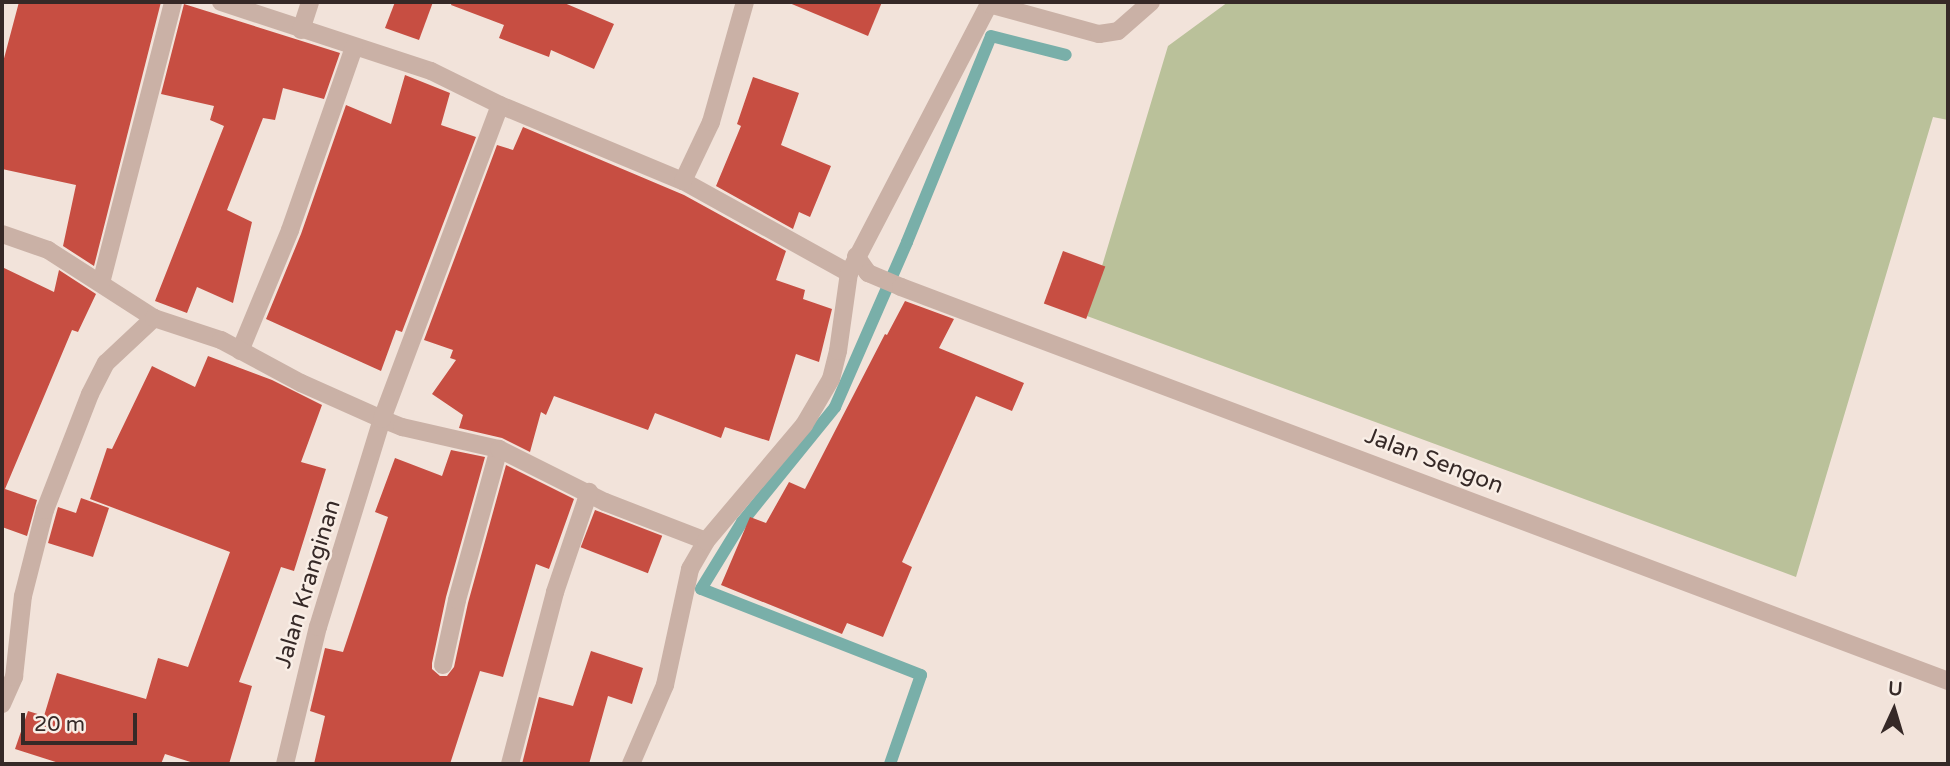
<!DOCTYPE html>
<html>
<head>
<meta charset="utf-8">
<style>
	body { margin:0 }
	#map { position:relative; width:1950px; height:766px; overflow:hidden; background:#f2e3da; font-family:"Varela Round",sans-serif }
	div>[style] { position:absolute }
	.green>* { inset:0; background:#bac19a }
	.stream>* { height:12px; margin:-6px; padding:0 6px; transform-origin:6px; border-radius:6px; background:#79afa9 }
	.building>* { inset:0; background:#c74e42; transform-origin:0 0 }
	.minor>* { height:18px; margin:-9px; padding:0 9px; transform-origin:9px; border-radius:9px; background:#cab1a6 }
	span { translate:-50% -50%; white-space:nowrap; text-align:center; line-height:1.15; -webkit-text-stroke:5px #f9eee6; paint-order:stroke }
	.street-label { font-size:23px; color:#362927 }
	.frame { position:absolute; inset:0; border:4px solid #362927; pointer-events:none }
	.north { position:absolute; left:1859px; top:675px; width:70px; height:70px; -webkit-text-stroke:5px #f9eee6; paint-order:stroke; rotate:4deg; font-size:19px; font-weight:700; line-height:28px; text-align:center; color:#362927 }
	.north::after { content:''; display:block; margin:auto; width:24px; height:32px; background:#362927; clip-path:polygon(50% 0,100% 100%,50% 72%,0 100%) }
	.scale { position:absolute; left:21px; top:713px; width:116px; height:32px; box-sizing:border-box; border:4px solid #362927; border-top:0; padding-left:9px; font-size:21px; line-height:24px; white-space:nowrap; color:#362927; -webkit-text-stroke:5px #f9eee6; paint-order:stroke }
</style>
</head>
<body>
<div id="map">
	<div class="green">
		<div style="clip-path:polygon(1228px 2px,1948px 2px,1948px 120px,1933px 117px,1796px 577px,1087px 316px,1168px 46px)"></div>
	</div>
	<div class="stream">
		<div style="left:890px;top:764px;width:94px;rotate:-70.8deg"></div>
		<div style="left:921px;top:675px;width:236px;rotate:-158.6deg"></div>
		<div style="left:701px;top:589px;width:79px;rotate:-58.5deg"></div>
		<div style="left:742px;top:522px;width:148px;rotate:-51deg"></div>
		<div style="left:835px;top:407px;width:180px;rotate:-66.4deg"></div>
		<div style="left:907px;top:242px;width:222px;rotate:-67.8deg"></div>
		<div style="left:991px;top:36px;width:77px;rotate:14.2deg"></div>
	</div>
	<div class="building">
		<div style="clip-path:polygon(19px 2px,161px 2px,94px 266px,63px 246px,76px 185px,2px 169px,2px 66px)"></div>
		<div style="clip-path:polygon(395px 2px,433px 2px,419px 40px,385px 28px)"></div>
		<div style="clip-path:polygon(452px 2px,562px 2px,614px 24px,594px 69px,551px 50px,549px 57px,499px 38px,504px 25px,451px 5px)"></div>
		<div style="clip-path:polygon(787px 2px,882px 2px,868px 36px)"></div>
		<div style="clip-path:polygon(184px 4px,340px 53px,324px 99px,283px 88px,275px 120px,263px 118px,227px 210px,252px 222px,233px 303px,197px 287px,187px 313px,155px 301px,224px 126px,210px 120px,214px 106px,161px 94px)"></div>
		<div style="clip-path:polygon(405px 75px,450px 93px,441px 125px,476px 137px,402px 332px,396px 330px,381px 371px,266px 319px,301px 234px,346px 105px,391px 124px)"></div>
		<div style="clip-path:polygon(753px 77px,799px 93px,781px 145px,831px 166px,810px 217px,799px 212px,793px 229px,716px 186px,741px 126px,737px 124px)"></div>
		<div style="clip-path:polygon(523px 127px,684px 195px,786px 251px,776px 280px,805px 290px,803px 299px,832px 309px,819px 362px,796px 354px,769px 441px,725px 427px,721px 438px,655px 413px,648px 430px,554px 396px,546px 415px,541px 412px,530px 452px,502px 438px,459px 428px,463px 415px,432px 394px,456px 360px,450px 358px,453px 350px,424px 340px,497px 145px,513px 150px)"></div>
		<div style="left:1063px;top:251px;width:45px;height:56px;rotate:20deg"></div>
		<div style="clip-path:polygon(2px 267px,54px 292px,59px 270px,96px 294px,78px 332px,72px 330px,5px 489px,37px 500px,27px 536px,2px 527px)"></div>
		<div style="clip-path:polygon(905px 301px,954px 319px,939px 348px,1024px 383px,1012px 411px,976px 396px,902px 562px,912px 567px,883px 637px,847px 623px,842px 634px,721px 585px,750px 517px,766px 523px,789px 482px,805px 489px,885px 334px,887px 335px)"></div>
		<div style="clip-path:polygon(208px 356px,272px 380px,322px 405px,301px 462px,326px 469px,294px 571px,281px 567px,239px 682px,252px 686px,229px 764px,197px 764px,165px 754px,161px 764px,62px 764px,15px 749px,28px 711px,44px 716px,57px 673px,146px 699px,158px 658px,188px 667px,230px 552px,90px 499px,107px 448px,112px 449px,152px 366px,195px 387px)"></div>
		<div style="clip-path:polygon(451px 450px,485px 457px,446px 597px,432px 663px,432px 669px,440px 676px,447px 676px,454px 667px,468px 603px,506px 465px,574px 499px,549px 569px,536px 564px,503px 677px,480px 671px,450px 764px,314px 764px,325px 716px,310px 711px,325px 648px,343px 652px,388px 517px,375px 512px,395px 458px,442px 476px)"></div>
		<div style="clip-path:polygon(81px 498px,109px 508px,93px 557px,48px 543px,58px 507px,76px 513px)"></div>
		<div style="left:595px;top:510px;width:72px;height:40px;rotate:21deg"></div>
		<div style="clip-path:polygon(591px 651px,643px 668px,632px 704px,608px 696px,589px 764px,522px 764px,539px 697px,573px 706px)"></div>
	</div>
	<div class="minor">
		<div style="left:221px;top:2px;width:221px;rotate:18.2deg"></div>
		<div style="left:431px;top:71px;width:77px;rotate:26.2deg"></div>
		<div style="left:500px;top:105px;width:198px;rotate:22.6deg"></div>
		<div style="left:683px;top:181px;width:190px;rotate:29deg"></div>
		<div style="left:301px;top:30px;width:29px;rotate:-72deg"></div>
		<div style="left:683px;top:181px;width:65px;rotate:-64.6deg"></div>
		<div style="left:711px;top:122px;width:125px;rotate:-74.2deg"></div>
		<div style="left:2px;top:234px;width:49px;rotate:19.2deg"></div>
		<div style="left:48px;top:250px;width:126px;rotate:32.7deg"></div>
		<div style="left:856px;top:256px;width:21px;rotate:55deg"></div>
		<div style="left:868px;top:273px;width:36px;rotate:23deg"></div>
		<div style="left:901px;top:287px;width:1119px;rotate:20.62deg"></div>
		<div style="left:101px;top:283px;width:290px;rotate:-75.6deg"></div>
		<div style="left:240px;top:351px;width:131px;rotate:-67.5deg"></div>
		<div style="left:290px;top:230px;width:194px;rotate:-70.7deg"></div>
		<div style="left:443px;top:665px;width:66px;rotate:-77.8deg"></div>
		<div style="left:457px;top:600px;width:157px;rotate:-74.5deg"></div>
		<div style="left:2px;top:704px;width:30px;rotate:-66deg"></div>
		<div style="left:14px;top:677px;width:81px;rotate:-83.7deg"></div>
		<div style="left:23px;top:596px;width:89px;rotate:-75.7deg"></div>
		<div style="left:45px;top:510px;width:124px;rotate:-68.8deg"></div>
		<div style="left:90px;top:394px;width:35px;rotate:-63deg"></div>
		<div style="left:106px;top:363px;width:66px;rotate:-43.2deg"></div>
		<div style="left:154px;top:318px;width:71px;rotate:18.2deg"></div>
		<div style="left:221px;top:340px;width:91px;rotate:28.3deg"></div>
		<div style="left:301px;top:383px;width:89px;rotate:24deg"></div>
		<div style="left:382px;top:419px;width:22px;rotate:22deg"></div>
		<div style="left:402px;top:427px;width:99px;rotate:12.8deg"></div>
		<div style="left:499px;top:449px;width:119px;rotate:26.6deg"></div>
		<div style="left:605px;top:502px;width:108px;rotate:21.1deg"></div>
		<div style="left:285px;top:764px;width:141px;rotate:-76.5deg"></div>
		<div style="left:318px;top:627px;width:218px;rotate:-72.9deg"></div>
		<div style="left:382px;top:419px;width:335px;rotate:-69.4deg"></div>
		<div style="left:510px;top:764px;width:178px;rotate:-75.3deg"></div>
		<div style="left:555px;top:592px;width:106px;rotate:-71.2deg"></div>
		<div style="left:631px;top:764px;width:86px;rotate:-66.7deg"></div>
		<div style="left:665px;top:685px;width:119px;rotate:-77.8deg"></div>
		<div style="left:690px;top:569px;width:32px;rotate:-60deg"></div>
		<div style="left:706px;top:541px;width:152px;rotate:-49.8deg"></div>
		<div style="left:804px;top:425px;width:53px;rotate:-59.6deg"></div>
		<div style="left:831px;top:379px;width:29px;rotate:-76deg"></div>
		<div style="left:838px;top:351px;width:79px;rotate:-82deg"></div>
		<div style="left:849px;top:273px;width:303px;rotate:-62.5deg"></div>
		<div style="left:989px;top:4px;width:114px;rotate:15.3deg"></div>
		<div style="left:1099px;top:34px;width:19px;rotate:-9deg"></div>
		<div style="left:1118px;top:31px;width:44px;rotate:-41.3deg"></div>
	</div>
	<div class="street-label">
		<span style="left:1434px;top:461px;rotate:21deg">Jalan Sengon</span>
		<span style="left:308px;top:584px;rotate:-73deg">Jalan Kranginan</span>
	</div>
	<div class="frame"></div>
	<div class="north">U</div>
	<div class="scale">20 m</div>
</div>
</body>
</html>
